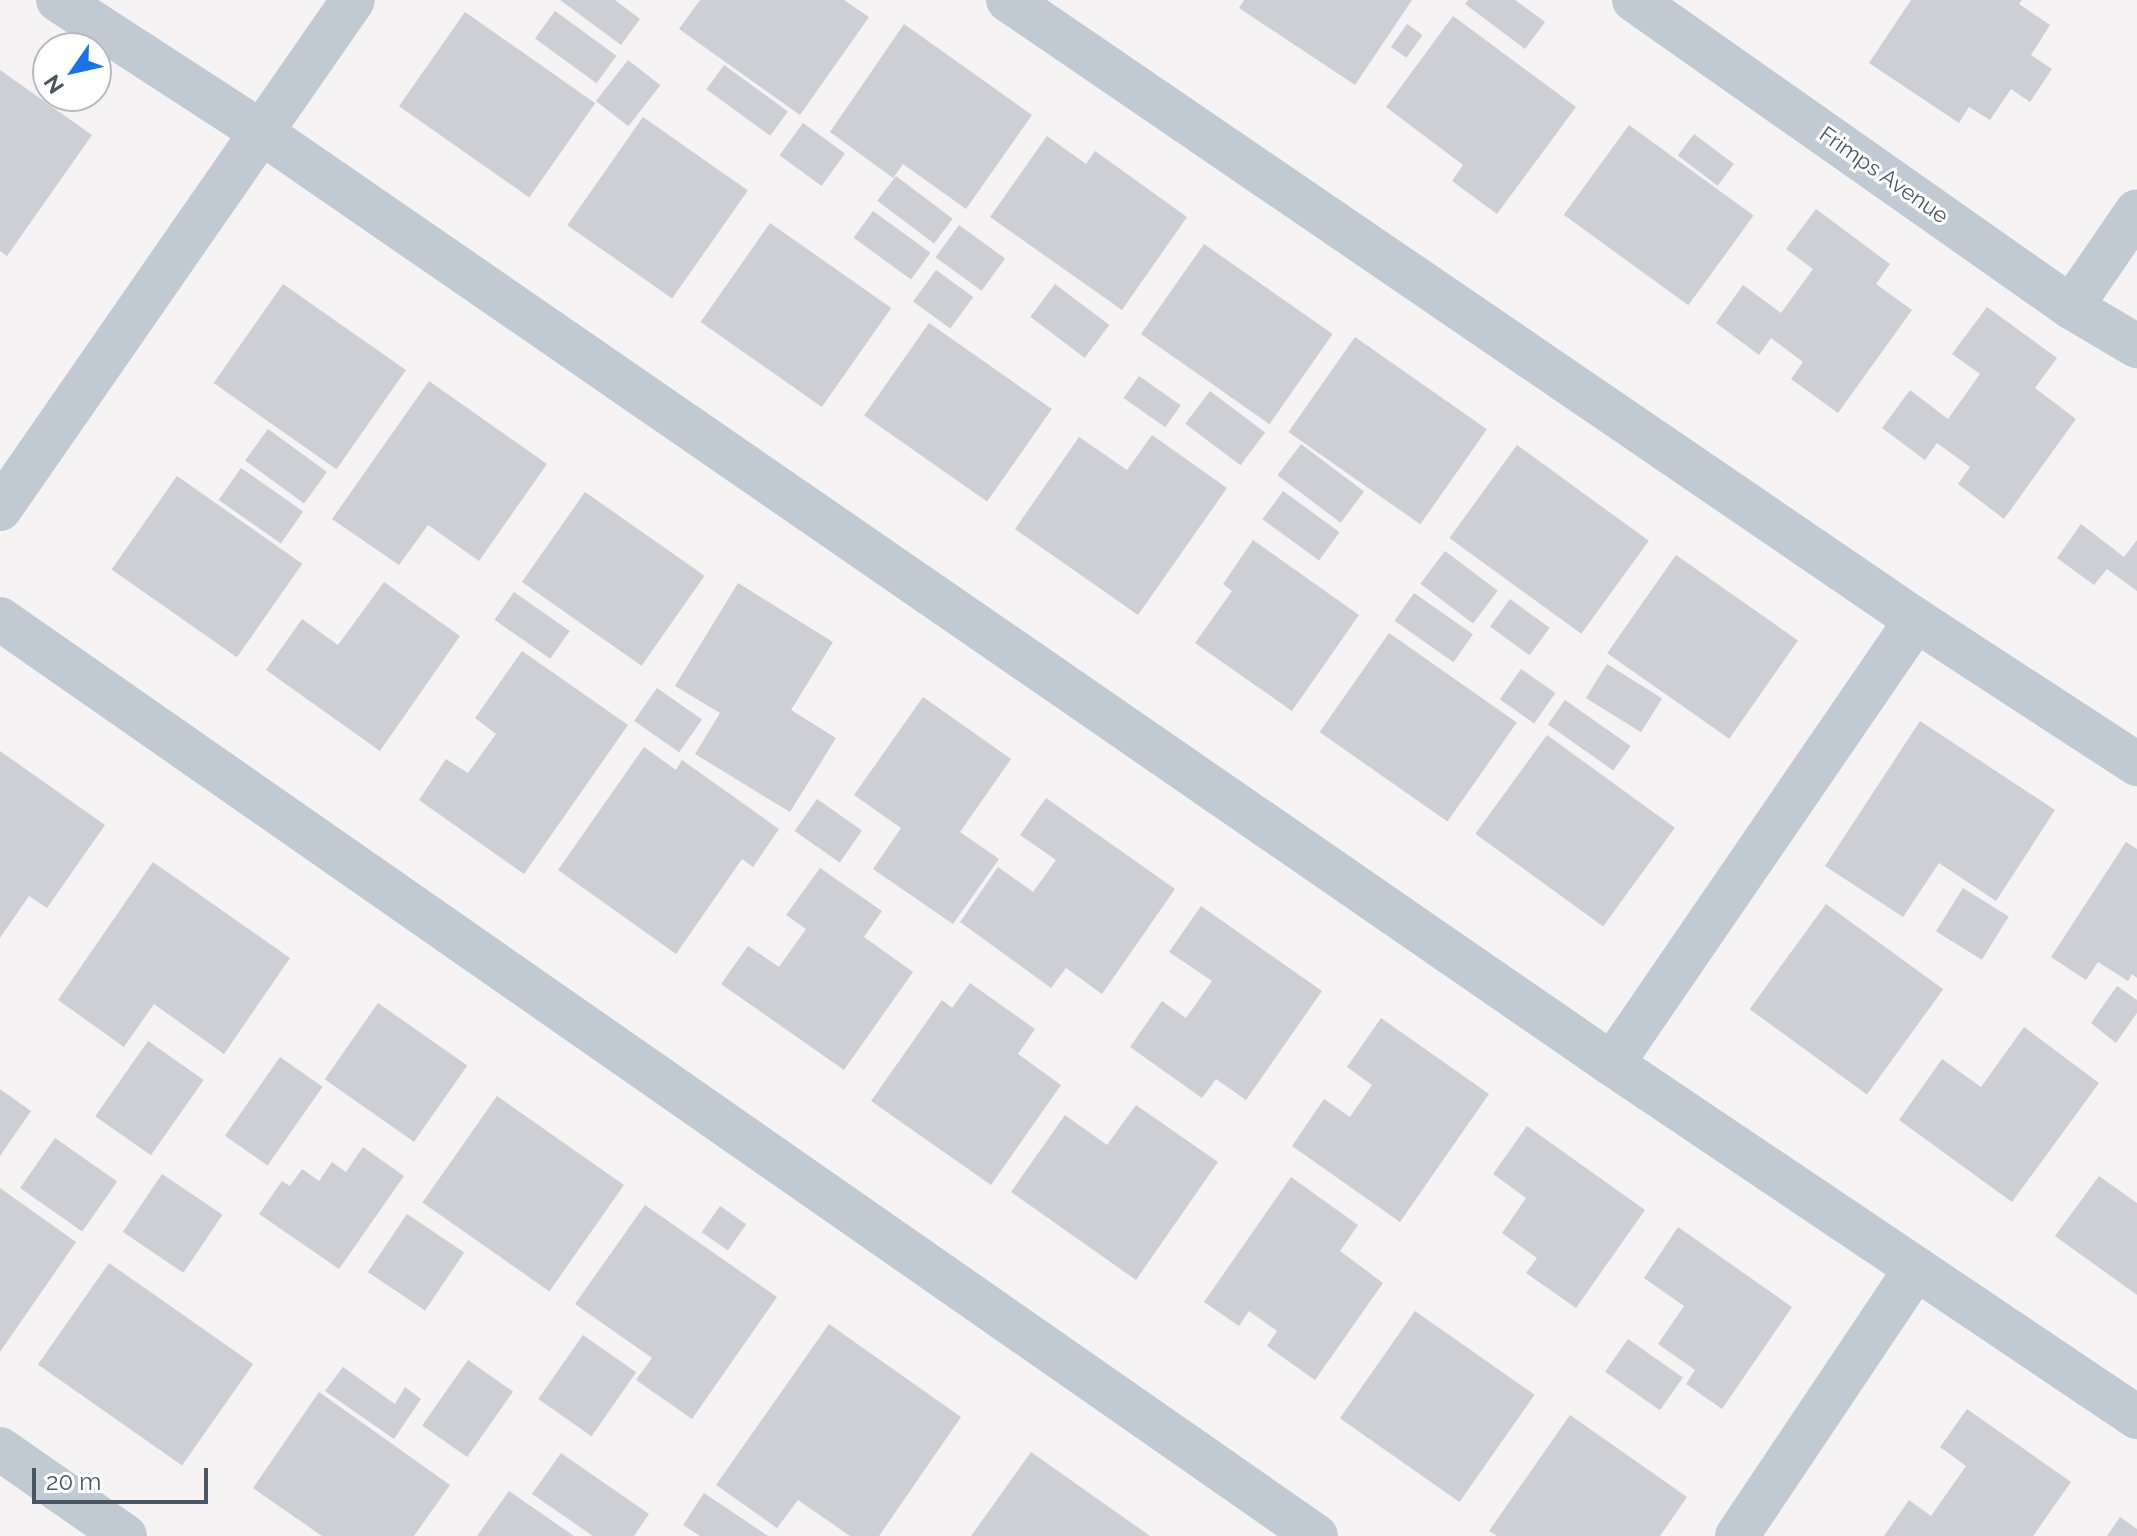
<!DOCTYPE html>
<html>
<head>
<meta charset="utf-8">
<style>
	body { margin:0 }
	#map { position:relative; width:2137px; height:1536px; overflow:hidden; background:#f5f3f3; font-family:Raleway,sans-serif }
	div>[style] { position:absolute }
	.building>* { inset:0; background:#cdcfd5; transform-origin:0 0 }
	.minor>* { height:44px; margin:-22px; padding:0 22px; transform-origin:22px; border-radius:22px; background:#c1cad2 }
	span { translate:-50% -50%; white-space:nowrap; text-align:center; line-height:1.15; -webkit-text-stroke:6px #fff; paint-order:stroke }
	.street-label { font-size:22px; color:#4a5661 }
	.north { position:absolute; left:32px; top:32px; width:80px; height:80px; box-sizing:border-box; background:#fff; border:2px solid #b7bbc0; border-radius:50%; rotate:236deg; font-size:22px; font-weight:700; line-height:32px; text-align:center; color:#4a5661 }
	.north::after { content:''; display:block; margin:auto; width:28px; height:36px; background:#1a73e8; clip-path:polygon(50% 0,100% 100%,50% 72%,0 100%) }
	.scale { position:absolute; left:32px; top:1468px; width:176px; height:36px; box-sizing:border-box; border:4px solid #4a5661; border-top:0; padding-left:10px; font-size:24px; line-height:28px; white-space:nowrap; color:#4a5661; -webkit-text-stroke:6px #fff; paint-order:stroke }
</style>
</head>
<body>
<div id="map">
	<div class="building">
		<div style="clip-path:polygon(560px 0,615px 0,640px 19px,621px 45px)"></div>
		<div style="clip-path:polygon(700px 0,844px 0,869px 17px,800px 115px,679px 29px)"></div>
		<div style="clip-path:polygon(1244px 0,1412px 0,1355px 85px,1239px 8px)"></div>
		<div style="clip-path:polygon(1468px 0,1515px 0,1545px 22px,1525px 49px,1465px 4px)"></div>
		<div style="clip-path:polygon(1911px 0,2022px 0,2019px 4px,2050px 25px,2031px 55px,2052px 69px,2030px 102px,2011px 89px,1990px 120px,1969px 107px,1959px 123px,1869px 63px)"></div>
		<div style="left:555px;top:11px;width:76px;height:34px;rotate:36deg"></div>
		<div style="left:465px;top:12px;width:159px;height:115px;rotate:35deg"></div>
		<div style="clip-path:polygon(1453px 16px,1576px 107px,1497px 214px,1452px 181px,1463px 165px,1386px 107px)"></div>
		<div style="clip-path:polygon(904px 24px,1032px 115px,966px 209px,903px 164px,893px 178px,830px 132px)"></div>
		<div style="left:1407px;top:24px;width:19px;height:28px;rotate:35deg"></div>
		<div style="left:628px;top:60px;width:41px;height:52px;rotate:38deg"></div>
		<div style="left:724px;top:65px;width:79px;height:30px;rotate:36deg"></div>
		<div style="clip-path:polygon(0 70px,92px 135px,7px 256px,0 251px)"></div>
		<div style="left:643px;top:117px;width:128px;height:132px;rotate:35deg"></div>
		<div style="left:803px;top:123px;width:52px;height:40px;rotate:36deg"></div>
		<div style="left:1629px;top:125px;width:154px;height:111px;rotate:36deg"></div>
		<div style="left:1694px;top:134px;width:50px;height:27px;rotate:37deg"></div>
		<div style="clip-path:polygon(1047px 136px,1086px 164px,1095px 151px,1187px 217px,1122px 310px,990px 217px)"></div>
		<div style="left:896px;top:176px;width:71px;height:31px;rotate:37deg"></div>
		<div style="clip-path:polygon(1816px 209px,1890px 264px,1876px 284px,1912px 310px,1838px 413px,1791px 379px,1803px 362px,1771px 338px,1759px 355px,1716px 323px,1743px 285px,1781px 313px,1813px 269px,1786px 249px)"></div>
		<div style="left:873px;top:211px;width:71px;height:33px;rotate:36deg"></div>
		<div style="left:770px;top:223px;width:148px;height:121px;rotate:35deg"></div>
		<div style="left:959px;top:225px;width:57px;height:40px;rotate:36deg"></div>
		<div style="left:1204px;top:244px;width:157px;height:110px;rotate:35deg"></div>
		<div style="left:936px;top:270px;width:46px;height:39px;rotate:36deg"></div>
		<div style="left:283px;top:284px;width:150px;height:121px;rotate:35deg"></div>
		<div style="left:1055px;top:284px;width:68px;height:41px;rotate:37deg"></div>
		<div style="clip-path:polygon(1987px 307px,2057px 358px,2035px 388px,2076px 419px,2004px 519px,1958px 484px,1970px 467px,1937px 443px,1925px 460px,1882px 428px,1910px 390px,1948px 419px,1980px 374px,1952px 354px)"></div>
		<div style="left:929px;top:323px;width:150px;height:113px;rotate:35deg"></div>
		<div style="left:1355px;top:337px;width:161px;height:116px;rotate:35deg"></div>
		<div style="left:1139px;top:376px;width:51px;height:27px;rotate:35deg"></div>
		<div style="clip-path:polygon(429px 381px,547px 464px,479px 561px,428px 525px,399px 565px,332px 519px)"></div>
		<div style="left:1210px;top:391px;width:69px;height:41px;rotate:37deg"></div>
		<div style="left:268px;top:429px;width:73px;height:39px;rotate:36deg"></div>
		<div style="clip-path:polygon(1152px 435px,1227px 488px,1138px 615px,1015px 529px,1079px 437px,1127px 470px)"></div>
		<div style="left:1301px;top:444px;width:79px;height:39px;rotate:37deg"></div>
		<div style="left:1517px;top:445px;width:163px;height:115px;rotate:36deg"></div>
		<div style="left:241px;top:468px;width:76px;height:39px;rotate:35deg"></div>
		<div style="left:177px;top:476px;width:153px;height:114px;rotate:35deg"></div>
		<div style="left:1283px;top:491px;width:70px;height:35px;rotate:36deg"></div>
		<div style="left:585px;top:492px;width:146px;height:110px;rotate:35deg"></div>
		<div style="clip-path:polygon(2081px 524px,2124px 557px,2137px 540px,2137px 591px,2107px 569px,2094px 585px,2057px 558px)"></div>
		<div style="clip-path:polygon(1253px 540px,1359px 615px,1292px 711px,1195px 643px,1232px 591px,1223px 584px)"></div>
		<div style="left:1445px;top:551px;width:66px;height:41px;rotate:37deg"></div>
		<div style="left:1676px;top:555px;width:149px;height:120px;rotate:35deg"></div>
		<div style="clip-path:polygon(384px 582px,460px 636px,380px 751px,266px 670px,302px 619px,338px 645px)"></div>
		<div style="clip-path:polygon(738px 583px,833px 642px,791px 710px,836px 738px,790px 812px,695px 754px,720px 713px,675px 686px)"></div>
		<div style="left:514px;top:592px;width:68px;height:34px;rotate:35deg"></div>
		<div style="left:1414px;top:593px;width:72px;height:34px;rotate:35deg"></div>
		<div style="left:1510px;top:599px;width:49px;height:34px;rotate:36deg"></div>
		<div style="left:1389px;top:633px;width:156px;height:121px;rotate:35deg"></div>
		<div style="clip-path:polygon(522px 651px,628px 725px,524px 874px,419px 800px,446px 759px,468px 773px,496px 734px,475px 718px)"></div>
		<div style="left:1607px;top:664px;width:65px;height:40px;rotate:32deg"></div>
		<div style="left:1521px;top:669px;width:42px;height:37px;rotate:35deg"></div>
		<div style="left:657px;top:688px;width:55px;height:40px;rotate:35deg"></div>
		<div style="clip-path:polygon(923px 697px,1011px 759px,960px 832px,999px 859px,953px 924px,873px 869px,901px 828px,854px 795px)"></div>
		<div style="left:1565px;top:700px;width:80px;height:30px;rotate:35deg"></div>
		<div style="clip-path:polygon(1920px 721px,2055px 810px,1996px 901px,1939px 863px,1903px 917px,1825px 866px)"></div>
		<div style="left:1547px;top:735px;width:158px;height:122px;rotate:36deg"></div>
		<div style="clip-path:polygon(644px 747px,676px 770px,682px 760px,779px 829px,753px 867px,742px 859px,676px 954px,558px 870px)"></div>
		<div style="clip-path:polygon(0 751px,105px 825px,47px 908px,29px 896px,0 938px)"></div>
		<div style="clip-path:polygon(1046px 798px,1175px 889px,1102px 994px,1066px 968px,1051px 988px,960px 922px,998px 867px,1033px 892px,1056px 860px,1020px 835px)"></div>
		<div style="left:817px;top:799px;width:55px;height:39px;rotate:35deg"></div>
		<div style="clip-path:polygon(2126px 842px,2137px 849px,2137px 978px,2132px 974px,2128px 981px,2098px 962px,2086px 980px,2051px 957px)"></div>
		<div style="clip-path:polygon(153px 862px,290px 958px,224px 1054px,154px 1004px,124px 1047px,58px 1000px)"></div>
		<div style="clip-path:polygon(820px 868px,882px 911px,864px 937px,913px 972px,844px 1070px,721px 984px,748px 946px,779px 967px,806px 929px,786px 915px)"></div>
		<div style="left:1963px;top:888px;width:54px;height:51px;rotate:32deg"></div>
		<div style="left:1826px;top:904px;width:145px;height:130px;rotate:36deg"></div>
		<div style="clip-path:polygon(1201px 906px,1322px 991px,1246px 1100px,1216px 1079px,1202px 1098px,1130px 1047px,1162px 1001px,1186px 1018px,1212px 981px,1169px 952px)"></div>
		<div style="clip-path:polygon(970px 983px,1035px 1029px,1018px 1054px,1061px 1085px,991px 1185px,871px 1101px,942px 1000px,952px 1008px)"></div>
		<div style="clip-path:polygon(2117px 986px,2137px 1000px,2137px 1013px,2116px 1043px,2091px 1023px)"></div>
		<div style="left:378px;top:1003px;width:109px;height:93px;rotate:35deg"></div>
		<div style="clip-path:polygon(1381px 1018px,1489px 1094px,1400px 1222px,1292px 1146px,1324px 1099px,1350px 1117px,1372px 1085px,1347px 1067px)"></div>
		<div style="clip-path:polygon(2024px 1027px,2099px 1083px,2012px 1202px,1899px 1120px,1942px 1059px,1981px 1087px)"></div>
		<div style="left:148px;top:1041px;width:68px;height:92px;rotate:35deg"></div>
		<div style="left:280px;top:1057px;width:52px;height:96px;rotate:35deg"></div>
		<div style="clip-path:polygon(0 1089px,31px 1111px,0 1156px)"></div>
		<div style="left:497px;top:1096px;width:155px;height:130px;rotate:35deg"></div>
		<div style="clip-path:polygon(1136px 1105px,1218px 1162px,1136px 1280px,1011px 1192px,1065px 1115px,1107px 1145px)"></div>
		<div style="clip-path:polygon(1527px 1126px,1645px 1210px,1576px 1308px,1526px 1273px,1537px 1258px,1502px 1233px,1526px 1198px,1493px 1174px)"></div>
		<div style="left:55px;top:1138px;width:76px;height:61px;rotate:35deg"></div>
		<div style="clip-path:polygon(363px 1147px,404px 1176px,339px 1269px,259px 1214px,282px 1181px,290px 1186px,302px 1169px,319px 1181px,332px 1162px,346px 1172px)"></div>
		<div style="left:162px;top:1174px;width:73px;height:70px;rotate:34deg"></div>
		<div style="clip-path:polygon(2099px 1176px,2137px 1203px,2137px 1295px,2055px 1236px)"></div>
		<div style="clip-path:polygon(1291px 1177px,1358px 1225px,1340px 1251px,1383px 1283px,1315px 1380px,1267px 1346px,1277px 1331px,1249px 1311px,1239px 1326px,1204px 1302px)"></div>
		<div style="clip-path:polygon(0 1188px,76px 1242px,0 1352px)"></div>
		<div style="clip-path:polygon(645px 1205px,777px 1297px,692px 1419px,636px 1380px,652px 1358px,575px 1304px)"></div>
		<div style="left:720px;top:1206px;width:32px;height:32px;rotate:35deg"></div>
		<div style="left:407px;top:1214px;width:69px;height:70px;rotate:34deg"></div>
		<div style="clip-path:polygon(1678px 1227px,1792px 1307px,1722px 1409px,1686px 1384px,1695px 1370px,1658px 1344px,1684px 1306px,1644px 1278px)"></div>
		<div style="left:109px;top:1263px;width:176px;height:124px;rotate:35deg"></div>
		<div style="left:1415px;top:1311px;width:146px;height:131px;rotate:35deg"></div>
		<div style="clip-path:polygon(829px 1324px,961px 1417px,879px 1536px,850px 1536px,798px 1500px,777px 1528px,716px 1485px)"></div>
		<div style="left:583px;top:1335px;width:65px;height:78px;rotate:35deg"></div>
		<div style="left:1628px;top:1339px;width:67px;height:40px;rotate:35deg"></div>
		<div style="left:468px;top:1360px;width:55px;height:80px;rotate:35deg"></div>
		<div style="clip-path:polygon(343px 1367px,395px 1404px,405px 1387px,421px 1399px,394px 1439px,325px 1391px)"></div>
		<div style="clip-path:polygon(319px 1392px,450px 1485px,414px 1536px,322px 1536px,253px 1488px)"></div>
		<div style="clip-path:polygon(1967px 1409px,2071px 1482px,2033px 1536px,1884px 1536px,1909px 1500px,1931px 1516px,1966px 1466px,1940px 1447px)"></div>
		<div style="clip-path:polygon(1570px 1415px,1687px 1497px,1660px 1536px,1497px 1536px,1489px 1531px)"></div>
		<div style="clip-path:polygon(1031px 1452px,1150px 1536px,971px 1536px)"></div>
		<div style="clip-path:polygon(561px 1453px,649px 1514px,634px 1536px,593px 1536px,532px 1494px)"></div>
		<div style="clip-path:polygon(509px 1491px,574px 1536px,477px 1536px)"></div>
		<div style="clip-path:polygon(704px 1493px,768px 1536px,700px 1536px,683px 1525px)"></div>
		<div style="clip-path:polygon(2120px 1517px,2137px 1529px,2137px 1536px,2107px 1536px)"></div>
	</div>
	<div class="minor">
		<div style="left:58px;top:0;width:242px;rotate:33deg"></div>
		<div style="left:261px;top:132px;width:1641px;rotate:34.6deg"></div>
		<div style="left:1612px;top:1064px;width:633px;rotate:33.92deg"></div>
		<div style="left:1008px;top:0;width:1099px;rotate:34.33deg"></div>
		<div style="left:1916px;top:620px;width:264px;rotate:33.1deg"></div>
		<div style="left:1634px;top:0;width:534px;rotate:35.09deg"></div>
		<div style="left:2071px;top:307px;width:77px;rotate:30.6deg"></div>
		<div style="left:2071px;top:307px;width:116px;rotate:-55.5deg"></div>
		<div style="left:0;top:509px;width:619px;rotate:-55.26deg"></div>
		<div style="left:0;top:619px;width:1604px;rotate:34.87deg"></div>
		<div style="left:1612px;top:1064px;width:538px;rotate:-55.6deg"></div>
		<div style="left:0;top:1449px;width:152px;rotate:34.8deg"></div>
		<div style="left:1737px;top:1536px;width:320px;rotate:-56.2deg"></div>
	</div>
	<div class="street-label">
		<span style="left:1884px;top:175px;rotate:35deg">Frimps Avenue</span>
	</div>
	<div class="north">N</div>
	<div class="scale">20 m</div>
</div>
</body>
</html>
